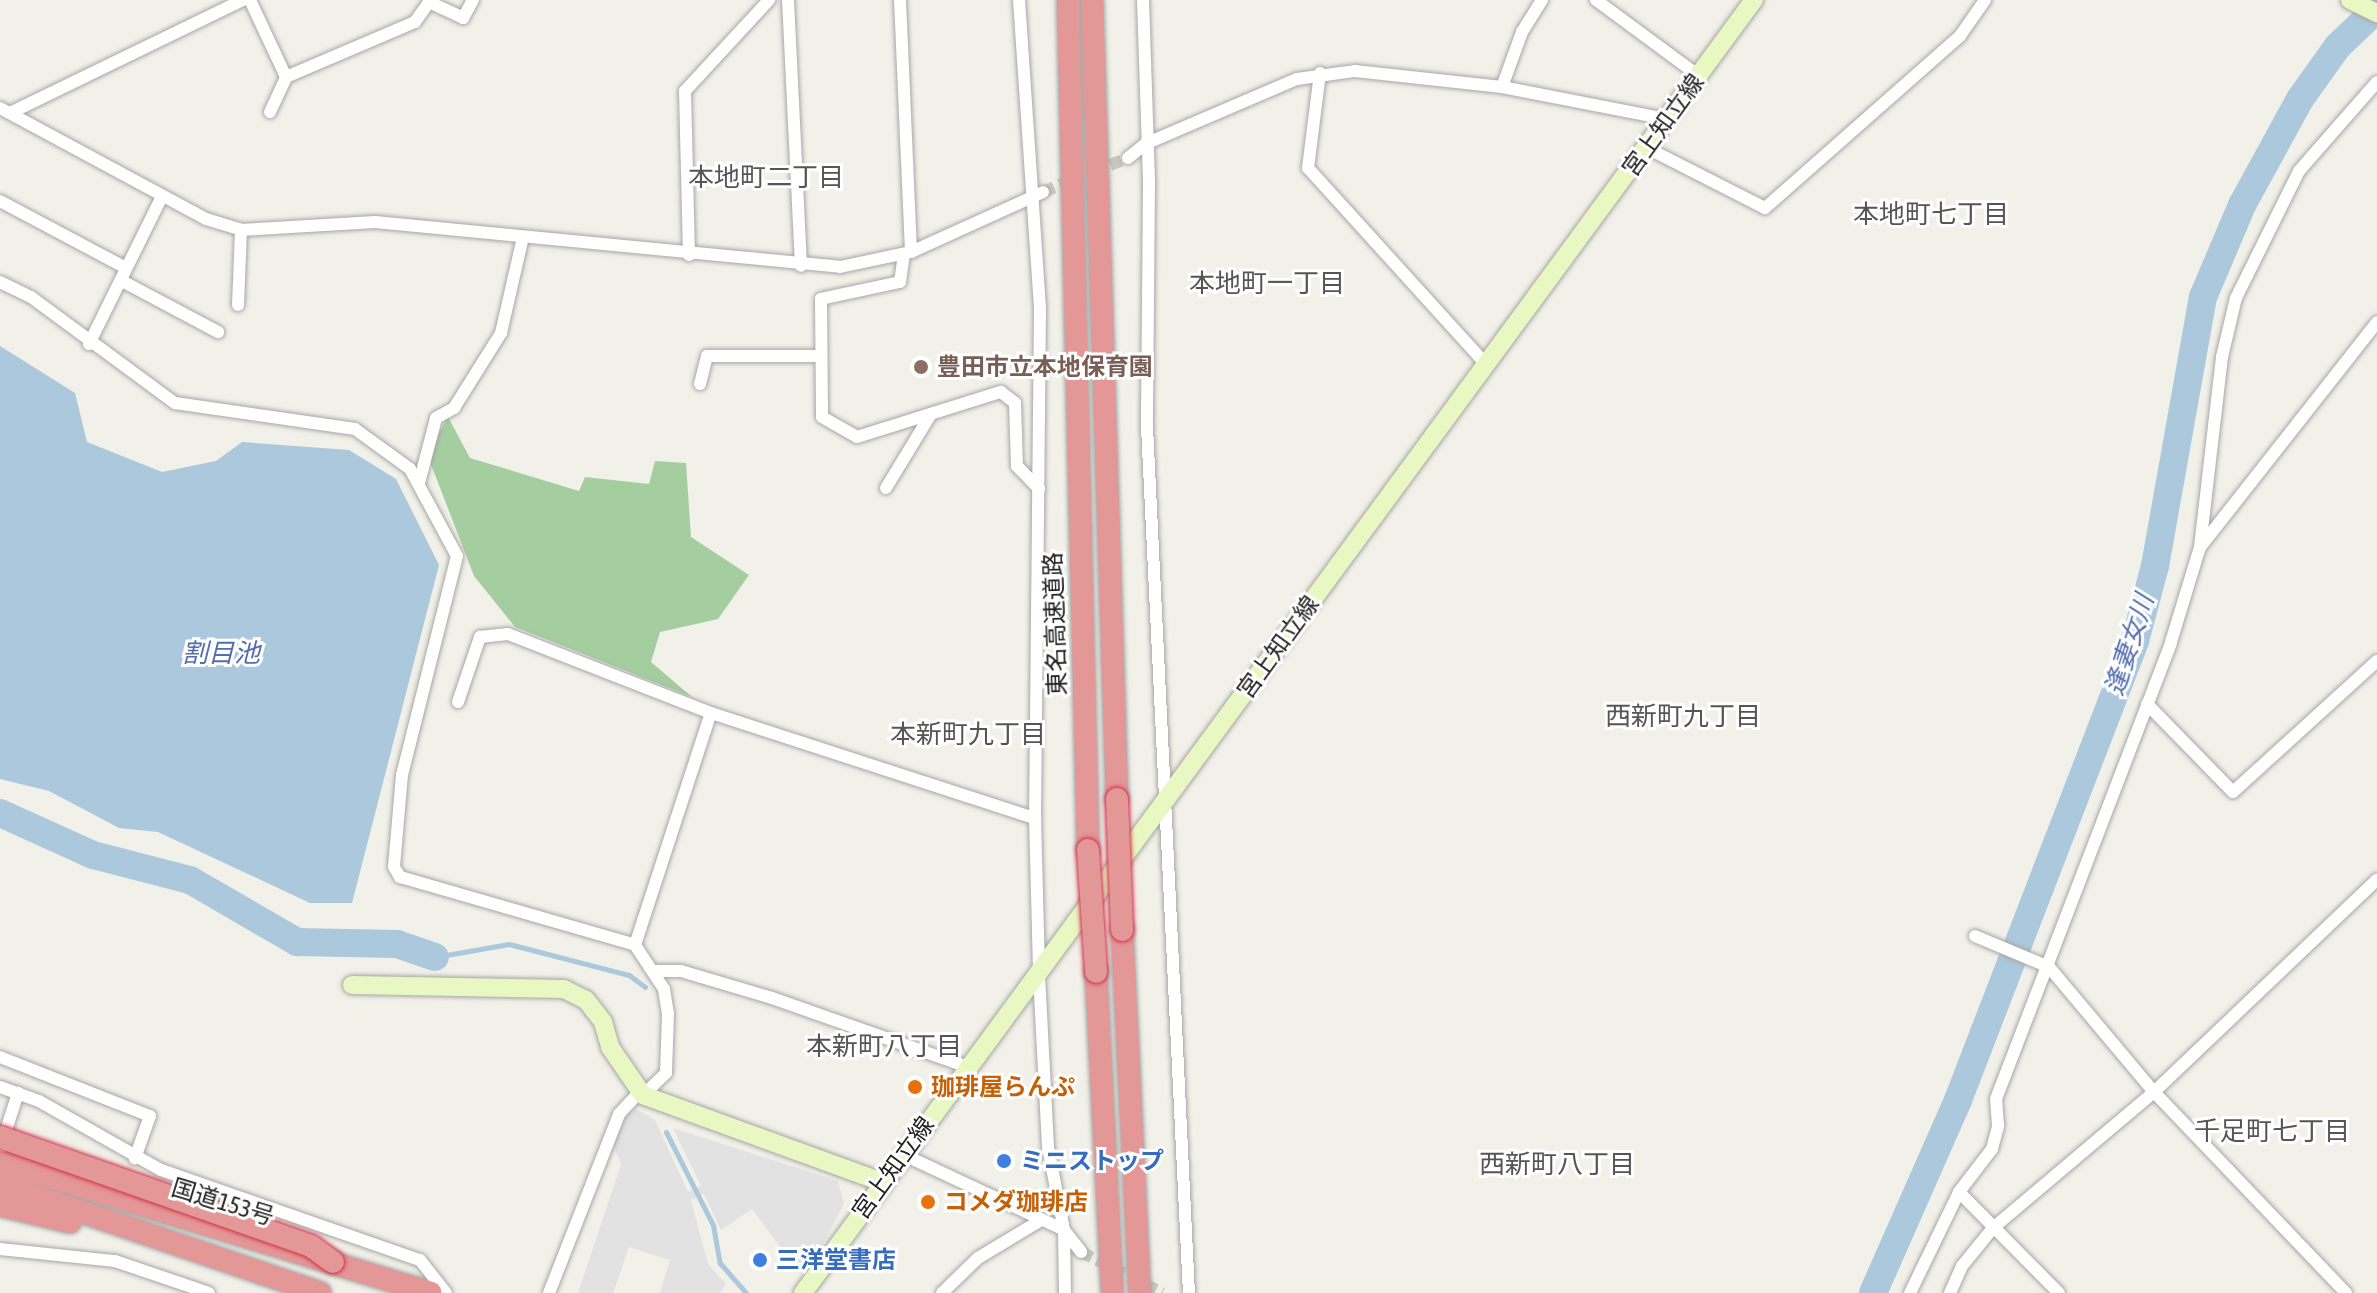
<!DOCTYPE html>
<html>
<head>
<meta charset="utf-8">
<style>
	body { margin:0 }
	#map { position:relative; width:2377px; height:1293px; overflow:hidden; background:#f1f0e9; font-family:"Asap Condensed","Noto Sans JP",sans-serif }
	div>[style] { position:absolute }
	.forest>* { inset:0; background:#a5cea0 }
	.parking>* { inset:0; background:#e2e2e2 }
	.water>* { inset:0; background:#acc8dc }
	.stream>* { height:5px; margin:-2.5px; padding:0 2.5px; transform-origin:2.5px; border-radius:2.5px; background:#acc8dc }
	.river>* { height:28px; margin:-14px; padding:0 14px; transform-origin:14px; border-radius:14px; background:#acc8dc }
	.street-tunnel>* { height:12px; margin-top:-6px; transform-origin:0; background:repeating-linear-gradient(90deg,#c8c7c1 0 12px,transparent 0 18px) }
	.roads { filter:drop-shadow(0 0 2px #a6a6a6) drop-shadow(0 0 2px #a6a6a6) }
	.street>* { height:12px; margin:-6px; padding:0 6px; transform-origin:6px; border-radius:6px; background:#fff }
	.secondary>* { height:18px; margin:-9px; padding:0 9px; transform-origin:9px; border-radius:9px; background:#e9f7c2 }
	.highway>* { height:22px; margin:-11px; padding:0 11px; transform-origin:11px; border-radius:11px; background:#e39796 }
	.bridges { filter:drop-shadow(0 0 2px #d2334a) drop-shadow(0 0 2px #d2334a) }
	.highway-bridge>* { height:22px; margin:-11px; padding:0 11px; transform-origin:11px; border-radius:11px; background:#e39796 }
	.dots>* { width:22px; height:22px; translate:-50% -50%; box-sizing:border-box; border:4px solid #fff; border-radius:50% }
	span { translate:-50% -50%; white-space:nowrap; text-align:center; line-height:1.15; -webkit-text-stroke:6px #fff; paint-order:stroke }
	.street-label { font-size:24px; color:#222 }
	.education-label { font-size:24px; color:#785e54; font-weight:700 }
	.left { translate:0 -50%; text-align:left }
	.food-label { font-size:24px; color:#c56008; font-weight:700 }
	.shop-label { font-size:24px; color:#366cbe; font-weight:700 }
	.neighbourhood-label { font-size:26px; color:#555 }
	.water-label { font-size:26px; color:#526ead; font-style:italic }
</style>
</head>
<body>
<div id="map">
	<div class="forest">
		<div style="clip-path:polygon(448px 417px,470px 458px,579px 491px,585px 477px,649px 484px,655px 461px,686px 463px,691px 537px,749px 575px,718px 619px,660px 632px,651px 662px,692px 697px,515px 627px,474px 576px,427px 454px)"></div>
	</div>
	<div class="parking">
		<div style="clip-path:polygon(636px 1109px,655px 1120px,688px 1192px,701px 1186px,673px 1128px,838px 1181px,844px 1204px,814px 1261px,793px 1264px,752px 1209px,721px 1230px,704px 1194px,691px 1200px,708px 1264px,726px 1284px,720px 1293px,660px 1293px,670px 1260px,629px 1247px,613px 1293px,578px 1293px,621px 1165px,613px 1143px,627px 1113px)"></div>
	</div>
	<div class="water">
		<div style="clip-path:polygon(0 346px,75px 393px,87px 442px,162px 472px,216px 461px,242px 442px,349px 450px,396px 479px,439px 565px,352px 903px,310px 903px,158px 832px,119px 828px,49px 791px,0 779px)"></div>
	</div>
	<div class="stream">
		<div style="left:435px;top:957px;width:75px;rotate:-10deg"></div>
		<div style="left:509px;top:944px;width:124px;rotate:14.5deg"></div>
		<div style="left:629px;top:975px;width:20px;rotate:37deg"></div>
		<div style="left:666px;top:1132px;width:104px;rotate:63.2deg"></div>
		<div style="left:713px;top:1225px;width:39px;rotate:80deg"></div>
		<div style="left:720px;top:1263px;width:40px;rotate:49deg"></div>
	</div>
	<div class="river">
		<div style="left:0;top:813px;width:102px;rotate:24.3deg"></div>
		<div style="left:93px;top:855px;width:100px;rotate:14.5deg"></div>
		<div style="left:190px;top:880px;width:124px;rotate:30.1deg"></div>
		<div style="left:297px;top:942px;width:100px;rotate:1.1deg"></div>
		<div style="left:397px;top:944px;width:40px;rotate:18.9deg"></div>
		<div style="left:1873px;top:1293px;width:211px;rotate:-66.2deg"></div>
		<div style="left:1958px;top:1100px;width:492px;rotate:-68.9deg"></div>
		<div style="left:2135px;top:641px;width:78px;rotate:-75.1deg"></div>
		<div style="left:2155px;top:566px;width:273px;rotate:-79.9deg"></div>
		<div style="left:2203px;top:297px;width:100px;rotate:-67deg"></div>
		<div style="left:2242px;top:205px;width:121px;rotate:-61.3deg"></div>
		<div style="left:2300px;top:99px;width:65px;rotate:-54.4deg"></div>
		<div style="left:2338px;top:46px;width:54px;rotate:-43.5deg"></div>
	</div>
	<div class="street-tunnel">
		<div style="left:1093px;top:171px;width:37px;rotate:-20deg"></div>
		<div style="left:1043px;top:192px;width:36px;rotate:-23deg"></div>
		<div style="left:1081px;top:1252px;width:91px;rotate:26.8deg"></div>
	</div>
	<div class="roads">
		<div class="street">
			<div style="left:250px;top:0;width:85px;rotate:64.9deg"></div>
			<div style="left:788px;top:0;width:266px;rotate:87.2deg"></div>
			<div style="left:900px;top:0;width:252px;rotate:87.5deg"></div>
			<div style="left:1019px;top:0;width:309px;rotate:86.1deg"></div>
			<div style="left:1040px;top:308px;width:510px;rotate:90.56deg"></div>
			<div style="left:1035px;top:818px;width:157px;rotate:88.5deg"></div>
			<div style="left:1039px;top:975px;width:172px;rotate:87deg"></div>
			<div style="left:1048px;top:1147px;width:85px;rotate:79.1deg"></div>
			<div style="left:1064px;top:1230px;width:63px;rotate:89.1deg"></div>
			<div style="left:1143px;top:0;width:184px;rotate:88.1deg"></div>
			<div style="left:1149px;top:184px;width:242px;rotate:90.5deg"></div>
			<div style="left:1147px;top:426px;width:868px;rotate:87.23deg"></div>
			<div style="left:1596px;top:0;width:128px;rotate:36.4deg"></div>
			<div style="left:1320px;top:73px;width:96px;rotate:97.2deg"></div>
			<div style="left:1308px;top:168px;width:265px;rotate:47.8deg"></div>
			<div style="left:1502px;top:87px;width:59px;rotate:-70deg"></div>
			<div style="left:1522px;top:32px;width:38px;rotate:-58deg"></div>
			<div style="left:0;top:108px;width:234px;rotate:28.3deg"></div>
			<div style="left:206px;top:219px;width:37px;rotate:17deg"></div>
			<div style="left:241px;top:230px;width:134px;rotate:-3.4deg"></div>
			<div style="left:375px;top:222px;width:467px;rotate:5.5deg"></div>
			<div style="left:840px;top:267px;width:73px;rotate:-11.9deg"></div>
			<div style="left:911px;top:252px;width:145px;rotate:-24.4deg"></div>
			<div style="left:270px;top:112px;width:38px;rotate:-65deg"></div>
			<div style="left:286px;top:77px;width:140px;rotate:-23.1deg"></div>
			<div style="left:415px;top:22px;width:24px;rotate:-55deg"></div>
			<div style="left:429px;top:2px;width:38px;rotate:25deg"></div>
			<div style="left:463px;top:18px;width:21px;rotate:-61deg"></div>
			<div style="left:10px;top:113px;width:259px;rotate:-25.9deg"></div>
			<div style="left:1647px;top:148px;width:132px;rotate:27deg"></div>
			<div style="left:1765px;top:208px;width:260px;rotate:-41.4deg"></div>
			<div style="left:1960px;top:36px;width:44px;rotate:-55.2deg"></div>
			<div style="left:1128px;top:158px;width:22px;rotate:-39deg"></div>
			<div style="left:1145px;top:144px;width:165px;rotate:-23.2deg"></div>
			<div style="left:1297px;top:79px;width:59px;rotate:-7.9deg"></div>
			<div style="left:1355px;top:71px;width:148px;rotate:6.2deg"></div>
			<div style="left:1502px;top:87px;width:168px;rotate:11deg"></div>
			<div style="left:0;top:201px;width:140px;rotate:28deg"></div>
			<div style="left:904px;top:254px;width:28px;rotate:98deg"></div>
			<div style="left:900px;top:282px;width:81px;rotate:167.9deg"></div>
			<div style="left:821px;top:299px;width:118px;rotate:89.5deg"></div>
			<div style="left:822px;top:417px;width:40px;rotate:29.7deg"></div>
			<div style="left:857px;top:437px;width:151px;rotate:-17.4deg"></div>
			<div style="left:1001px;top:392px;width:18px;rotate:38deg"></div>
			<div style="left:1015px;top:403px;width:63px;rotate:88.2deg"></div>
			<div style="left:1017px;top:466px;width:32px;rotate:46deg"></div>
			<div style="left:689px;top:255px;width:164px;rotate:-91.4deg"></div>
			<div style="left:685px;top:91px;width:124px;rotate:-47.3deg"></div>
			<div style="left:122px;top:281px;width:109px;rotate:28deg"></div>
			<div style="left:0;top:282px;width:34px;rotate:26deg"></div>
			<div style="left:31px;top:297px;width:179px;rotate:36.4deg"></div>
			<div style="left:175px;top:403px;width:182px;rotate:8.2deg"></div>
			<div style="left:355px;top:429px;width:68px;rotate:36deg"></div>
			<div style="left:410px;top:469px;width:99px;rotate:61.6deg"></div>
			<div style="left:457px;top:556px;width:226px;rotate:104.1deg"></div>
			<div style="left:402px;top:775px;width:92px;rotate:95deg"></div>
			<div style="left:394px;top:867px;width:12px;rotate:59deg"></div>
			<div style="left:400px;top:877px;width:245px;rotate:16.1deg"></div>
			<div style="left:635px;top:945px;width:53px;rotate:56.6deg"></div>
			<div style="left:664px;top:989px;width:24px;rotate:81deg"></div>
			<div style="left:668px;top:1013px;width:60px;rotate:91.9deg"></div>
			<div style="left:666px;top:1073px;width:32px;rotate:136deg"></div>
			<div style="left:238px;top:305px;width:75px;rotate:-87.7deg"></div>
			<div style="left:89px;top:344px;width:165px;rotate:-63.7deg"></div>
			<div style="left:700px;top:384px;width:29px;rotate:-76deg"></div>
			<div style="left:707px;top:356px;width:114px"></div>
			<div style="left:419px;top:483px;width:67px;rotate:-75.3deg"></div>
			<div style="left:436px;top:418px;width:21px;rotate:-29deg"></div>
			<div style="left:454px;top:408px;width:89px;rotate:-57.9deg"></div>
			<div style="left:501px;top:333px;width:98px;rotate:-77.1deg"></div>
			<div style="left:886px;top:488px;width:87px;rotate:-58.7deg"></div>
			<div style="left:2201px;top:546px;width:285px;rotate:-51.8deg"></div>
			<div style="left:458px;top:702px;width:69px;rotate:-71.3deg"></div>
			<div style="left:480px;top:637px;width:28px;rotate:-6deg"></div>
			<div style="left:508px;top:634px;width:218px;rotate:21.3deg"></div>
			<div style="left:711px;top:713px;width:341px;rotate:18deg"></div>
			<div style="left:2147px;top:704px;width:123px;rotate:45.7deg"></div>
			<div style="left:2233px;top:792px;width:195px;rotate:-42.3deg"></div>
			<div style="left:1975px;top:936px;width:80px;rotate:22.7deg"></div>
			<div style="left:2049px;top:967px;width:163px;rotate:50deg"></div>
			<div style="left:2154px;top:1092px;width:278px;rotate:46.3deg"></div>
			<div style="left:635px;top:945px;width:244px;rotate:-71.9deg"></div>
			<div style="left:655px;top:971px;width:26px"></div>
			<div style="left:681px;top:971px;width:95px;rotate:16.5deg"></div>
			<div style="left:772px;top:998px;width:208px;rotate:19.4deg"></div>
			<div style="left:0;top:1057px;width:161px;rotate:21.5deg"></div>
			<div style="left:150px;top:1116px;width:45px;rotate:109.7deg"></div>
			<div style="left:0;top:1087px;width:41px;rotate:19.7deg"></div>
			<div style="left:39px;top:1101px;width:140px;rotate:29.5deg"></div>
			<div style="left:161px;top:1170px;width:274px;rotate:19.2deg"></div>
			<div style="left:420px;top:1260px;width:42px;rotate:51.8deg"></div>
			<div style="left:0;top:1149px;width:59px;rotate:-72.2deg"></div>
			<div style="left:902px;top:1154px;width:179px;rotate:25.1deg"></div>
			<div style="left:1064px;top:1230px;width:28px;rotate:52deg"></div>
			<div style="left:1959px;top:1192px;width:142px;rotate:45.3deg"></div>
			<div style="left:0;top:1249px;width:116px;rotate:6deg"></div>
			<div style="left:115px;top:1261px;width:99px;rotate:18.8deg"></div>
			<div style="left:549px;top:1293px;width:192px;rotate:-68.6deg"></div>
			<div style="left:619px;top:1114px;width:33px;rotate:-47deg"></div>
			<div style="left:942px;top:1293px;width:50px;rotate:-44.2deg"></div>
			<div style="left:978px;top:1258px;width:74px;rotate:-31.1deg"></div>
			<div style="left:1910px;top:1293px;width:112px;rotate:-64.1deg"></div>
			<div style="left:1959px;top:1192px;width:54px;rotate:-52.5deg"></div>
			<div style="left:1992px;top:1149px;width:24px;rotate:-75deg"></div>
			<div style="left:1998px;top:1126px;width:27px;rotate:-94deg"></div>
			<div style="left:1996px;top:1099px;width:489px;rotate:-69deg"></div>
			<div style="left:2171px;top:642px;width:99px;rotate:-73deg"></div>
			<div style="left:2200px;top:547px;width:191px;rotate:-83.4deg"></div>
			<div style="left:2222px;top:357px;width:61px;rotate:-76.7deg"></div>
			<div style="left:2236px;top:298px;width:142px;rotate:-63.6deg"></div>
			<div style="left:2299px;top:171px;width:118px;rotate:-48.8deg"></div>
			<div style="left:1950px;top:1293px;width:30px;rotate:-66deg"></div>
			<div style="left:1962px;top:1266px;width:49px;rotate:-50.8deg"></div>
			<div style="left:1993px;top:1228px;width:211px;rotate:-40.2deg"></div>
			<div style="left:2154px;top:1092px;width:308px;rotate:-43.6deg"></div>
		</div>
		<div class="secondary">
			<div style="left:2350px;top:0;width:30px;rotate:26deg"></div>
			<div style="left:352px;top:985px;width:212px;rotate:1.1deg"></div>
			<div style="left:564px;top:989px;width:25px;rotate:27deg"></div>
			<div style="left:586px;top:1000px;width:28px;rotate:52deg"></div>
			<div style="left:603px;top:1022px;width:26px;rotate:74deg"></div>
			<div style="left:610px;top:1047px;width:58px;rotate:55.5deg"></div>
			<div style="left:643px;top:1095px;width:254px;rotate:20deg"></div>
			<div style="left:803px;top:1293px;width:1605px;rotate:-53.67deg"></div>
		</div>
		<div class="highway">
			<div style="left:1068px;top:0;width:850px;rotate:88.65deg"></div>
			<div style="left:1092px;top:0;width:799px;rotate:88.21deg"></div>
			<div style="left:1122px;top:930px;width:363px;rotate:87.2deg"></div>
			<div style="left:1096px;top:972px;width:321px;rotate:87.1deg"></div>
			<div style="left:0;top:1162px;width:450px;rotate:16.9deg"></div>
			<div style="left:0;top:1184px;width:338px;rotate:18.8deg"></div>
			<div style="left:0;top:1205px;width:72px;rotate:13.7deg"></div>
		</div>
	</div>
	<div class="bridges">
		<div class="highway-bridge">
			<div style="left:1117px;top:799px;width:131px;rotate:87.8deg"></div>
			<div style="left:1088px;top:850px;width:122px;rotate:86.2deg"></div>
			<div style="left:0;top:1137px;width:330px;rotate:19.3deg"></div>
			<div style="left:311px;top:1246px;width:27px;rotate:36deg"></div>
		</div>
	</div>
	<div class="dots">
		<div style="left:921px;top:367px;background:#8d6e63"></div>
		<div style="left:915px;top:1087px;background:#e8710a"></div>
		<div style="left:1004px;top:1161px;background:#3f7fe0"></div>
		<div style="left:928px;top:1202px;background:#e8710a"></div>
		<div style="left:760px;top:1260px;background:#3f7fe0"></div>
	</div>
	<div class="street-label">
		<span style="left:1663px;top:125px;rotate:-54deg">宮上知立線</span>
		<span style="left:1055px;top:624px;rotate:-92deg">東名高速道路</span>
		<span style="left:1278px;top:647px;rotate:-54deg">宮上知立線</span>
		<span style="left:893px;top:1168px;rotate:-54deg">宮上知立線</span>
		<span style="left:223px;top:1202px;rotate:17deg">国道153号</span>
	</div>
	<div class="education-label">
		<span class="left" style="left:937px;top:367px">豊田市立本地保育園</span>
	</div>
	<div class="food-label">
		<span class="left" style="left:931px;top:1087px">珈琲屋らんぷ</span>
		<span class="left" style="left:944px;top:1202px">コメダ珈琲店</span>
	</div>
	<div class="shop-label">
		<span class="left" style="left:1020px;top:1161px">ミニストップ</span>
		<span class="left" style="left:776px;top:1260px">三洋堂書店</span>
	</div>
	<div class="neighbourhood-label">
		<span style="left:766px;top:178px">本地町二丁目</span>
		<span style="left:1931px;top:215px">本地町七丁目</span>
		<span style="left:1267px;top:284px">本地町一丁目</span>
		<span style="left:1683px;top:717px">西新町九丁目</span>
		<span style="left:968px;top:735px">本新町九丁目</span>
		<span style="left:884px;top:1047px">本新町八丁目</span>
		<span style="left:2272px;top:1132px">千足町七丁目</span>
		<span style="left:1557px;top:1165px">西新町八丁目</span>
	</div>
	<div class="water-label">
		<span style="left:2130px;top:645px;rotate:-72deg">逢妻女川</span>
		<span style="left:221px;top:654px">割目池</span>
	</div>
</div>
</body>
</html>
